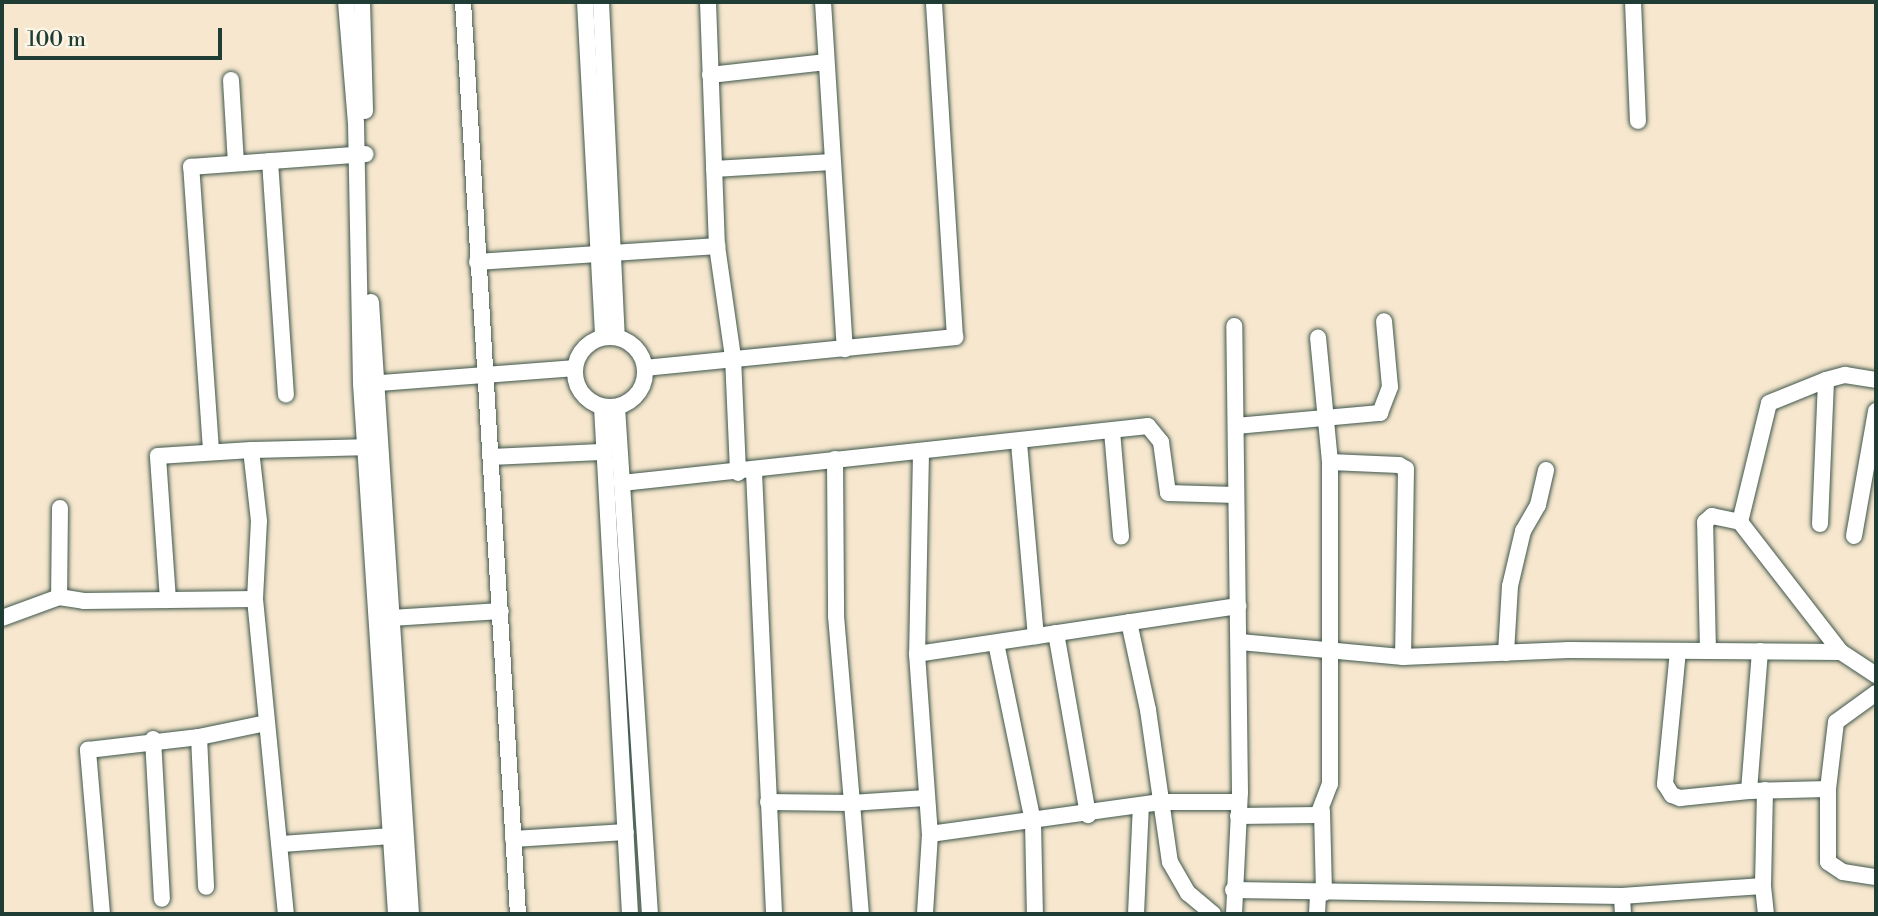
<!DOCTYPE html>
<html>
<head>
<meta charset="utf-8">
<style>
	body { margin:0 }
	#map { position:relative; width:1878px; height:916px; overflow:hidden; background:#f6e7ce; font-family:"Libre Bodoni",serif }
	div>[style] { position:absolute }
	.roads { filter:drop-shadow(0 0 2px #3f564b) drop-shadow(0 0 2px #3f564b) }
	.minor>* { height:16px; margin:-8px; padding:0 8px; transform-origin:8px; border-radius:8px; background:#fff }
	.minor>.ring { margin:-8px; padding:0; box-sizing:content-box; background:none; border:16px solid #fff; border-radius:50% }
	span { translate:-50% -50%; white-space:nowrap; text-align:center; line-height:1.15; -webkit-text-stroke:6px #fcf5e5; paint-order:stroke }
	.frame { position:absolute; inset:0; border:4px solid #1f3d34; pointer-events:none }
	.scale { position:absolute; left:14px; top:28px; width:208px; height:32px; box-sizing:border-box; border:4px solid #1f3d34; border-top:0; padding-left:9px; font-size:21px; line-height:24px; white-space:nowrap; color:#1f3d34; -webkit-text-stroke:5px #fcf5e5; paint-order:stroke }
</style>
</head>
<body>
<div id="map">
	<div class="roads">
		<div class="minor">
			<div style="left:346px;top:2px;width:121px;rotate:85.3deg"></div>
			<div style="left:356px;top:123px;width:261px;rotate:88.9deg"></div>
			<div style="left:361px;top:384px;width:531px;rotate:86.22deg"></div>
			<div style="left:362px;top:2px;width:109px;rotate:88.4deg"></div>
			<div style="left:463px;top:2px;width:914px;rotate:86.55deg"></div>
			<div style="left:585px;top:2px;width:335px;rotate:86.9deg"></div>
			<div style="left:601px;top:2px;width:335px;rotate:87.3deg"></div>
			<div style="left:708px;top:2px;width:244px;rotate:87.9deg"></div>
			<div style="left:717px;top:246px;width:112px;rotate:81.8deg"></div>
			<div style="left:733px;top:357px;width:116px;rotate:87.5deg"></div>
			<div style="left:823px;top:2px;width:348px;rotate:86.4deg"></div>
			<div style="left:1633px;top:2px;width:119px;rotate:87.6deg"></div>
			<div style="left:710px;top:75px;width:117px;rotate:-6.4deg"></div>
			<div style="left:231px;top:80px;width:83px;rotate:86.6deg"></div>
			<div style="left:270px;top:161px;width:234px;rotate:86.1deg"></div>
			<div style="left:714px;top:169px;width:118px;rotate:-3.4deg"></div>
			<div style="left:477px;top:262px;width:241px;rotate:-3.8deg"></div>
			<div style="left:371px;top:302px;width:613px;rotate:86.26deg"></div>
			<div class="ring" style="left:575px;top:337px;width:54px;height:54px"></div>
			<div style="left:645px;top:368px;width:312px;rotate:-5.7deg"></div>
			<div style="left:955px;top:337px;width:336px;rotate:-93.6deg"></div>
			<div style="left:367px;top:384px;width:208px;rotate:-4.4deg"></div>
			<div style="left:602px;top:407px;width:508px;rotate:86.84deg"></div>
			<div style="left:617px;top:407px;width:508px;rotate:86.28deg"></div>
			<div style="left:1236px;top:426px;width:145px;rotate:-5.2deg"></div>
			<div style="left:1380px;top:413px;width:28px;rotate:-69deg"></div>
			<div style="left:1390px;top:387px;width:66px;rotate:-95.2deg"></div>
			<div style="left:1112px;top:431px;width:106px;rotate:85.1deg"></div>
			<div style="left:1019px;top:443px;width:194px;rotate:85deg"></div>
			<div style="left:211px;top:450px;width:284px;rotate:-94deg"></div>
			<div style="left:191px;top:167px;width:175px;rotate:-4.2deg"></div>
			<div style="left:921px;top:452px;width:202px;rotate:91.1deg"></div>
			<div style="left:917px;top:654px;width:180px;rotate:85.9deg"></div>
			<div style="left:930px;top:834px;width:80px;rotate:93.6deg"></div>
			<div style="left:493px;top:457px;width:111px;rotate:-2.6deg"></div>
			<div style="left:835px;top:459px;width:157px;rotate:89.6deg"></div>
			<div style="left:836px;top:616px;width:188px;rotate:85.1deg"></div>
			<div style="left:852px;top:803px;width:73px;rotate:-3.9deg"></div>
			<div style="left:1330px;top:462px;width:69px;rotate:2.5deg"></div>
			<div style="left:1399px;top:465px;width:8px;rotate:30deg"></div>
			<div style="left:1406px;top:469px;width:188px;rotate:90.9deg"></div>
			<div style="left:754px;top:472px;width:442px;rotate:87.4deg"></div>
			<div style="left:622px;top:483px;width:529px;rotate:-6.18deg"></div>
			<div style="left:1148px;top:426px;width:21px;rotate:51deg"></div>
			<div style="left:1161px;top:442px;width:51px;rotate:82.2deg"></div>
			<div style="left:1168px;top:493px;width:68px;rotate:1.7deg"></div>
			<div style="left:60px;top:508px;width:89px;rotate:90.6deg"></div>
			<div style="left:59px;top:597px;width:25px;rotate:9deg"></div>
			<div style="left:84px;top:601px;width:171px;rotate:-0.7deg"></div>
			<div style="left:255px;top:599px;width:317px;rotate:84.4deg"></div>
			<div style="left:1740px;top:522px;width:122px;rotate:-76.3deg"></div>
			<div style="left:1769px;top:403px;width:61px;rotate:-22deg"></div>
			<div style="left:1820px;top:524px;width:144px;rotate:-87.6deg"></div>
			<div style="left:1826px;top:380px;width:20px;rotate:-15deg"></div>
			<div style="left:1845px;top:375px;width:31px;rotate:9deg"></div>
			<div style="left:1854px;top:536px;width:127px;rotate:-80deg"></div>
			<div style="left:255px;top:599px;width:78px;rotate:-87.1deg"></div>
			<div style="left:259px;top:521px;width:71px;rotate:-96.4deg"></div>
			<div style="left:251px;top:450px;width:124px;rotate:-1.4deg"></div>
			<div style="left:168px;top:600px;width:144px;rotate:-94deg"></div>
			<div style="left:158px;top:456px;width:93px;rotate:-3.7deg"></div>
			<div style="left:2px;top:618px;width:61px;rotate:-20.2deg"></div>
			<div style="left:391px;top:618px;width:110px;rotate:-3.6deg"></div>
			<div style="left:1129px;top:622px;width:90px;rotate:77.8deg"></div>
			<div style="left:1148px;top:710px;width:154px;rotate:81.8deg"></div>
			<div style="left:1170px;top:862px;width:36px;rotate:60deg"></div>
			<div style="left:1188px;top:893px;width:33px;rotate:40deg"></div>
			<div style="left:1056px;top:633px;width:185px;rotate:80deg"></div>
			<div style="left:1240px;top:642px;width:164px;rotate:5.3deg"></div>
			<div style="left:1403px;top:657px;width:166px;rotate:-2.4deg"></div>
			<div style="left:1569px;top:650px;width:272px;rotate:0.4deg"></div>
			<div style="left:1841px;top:652px;width:42px;rotate:33.3deg"></div>
			<div style="left:996px;top:643px;width:183px;rotate:78.3deg"></div>
			<div style="left:1033px;top:822px;width:92px;rotate:88.8deg"></div>
			<div style="left:1678px;top:651px;width:134px;rotate:95.6deg"></div>
			<div style="left:1665px;top:784px;width:13px;rotate:58deg"></div>
			<div style="left:1672px;top:795px;width:9px;rotate:21deg"></div>
			<div style="left:1680px;top:798px;width:69px;rotate:-5.8deg"></div>
			<div style="left:1708px;top:651px;width:129px;rotate:-91.3deg"></div>
			<div style="left:1705px;top:522px;width:9px;rotate:-41deg"></div>
			<div style="left:1712px;top:516px;width:29px;rotate:12deg"></div>
			<div style="left:1740px;top:522px;width:165px;rotate:52.2deg"></div>
			<div style="left:1760px;top:651px;width:140px;rotate:94.5deg"></div>
			<div style="left:1749px;top:791px;width:79px;rotate:-1.5deg"></div>
			<div style="left:1506px;top:653px;width:67px;rotate:-86.6deg"></div>
			<div style="left:1510px;top:586px;width:57px;rotate:-76.7deg"></div>
			<div style="left:1523px;top:531px;width:30px;rotate:-60deg"></div>
			<div style="left:1538px;top:505px;width:36px;rotate:-77deg"></div>
			<div style="left:917px;top:654px;width:325px;rotate:-8.5deg"></div>
			<div style="left:1876px;top:693px;width:49px;rotate:144.1deg"></div>
			<div style="left:1836px;top:722px;width:67px;rotate:96.8deg"></div>
			<div style="left:1828px;top:789px;width:73px;rotate:90deg"></div>
			<div style="left:1828px;top:862px;width:18px;rotate:34deg"></div>
			<div style="left:1843px;top:872px;width:33px;rotate:9deg"></div>
			<div style="left:199px;top:737px;width:150px;rotate:87.3deg"></div>
			<div style="left:153px;top:739px;width:160px;rotate:86.8deg"></div>
			<div style="left:768px;top:802px;width:84px;rotate:0.7deg"></div>
			<div style="left:852px;top:803px;width:111px;rotate:85.4deg"></div>
			<div style="left:1322px;top:811px;width:82px;rotate:88.6deg"></div>
			<div style="left:1238px;top:816px;width:80px;rotate:-0.7deg"></div>
			<div style="left:1318px;top:815px;width:33px;rotate:-69deg"></div>
			<div style="left:1330px;top:784px;width:322px;rotate:-90deg"></div>
			<div style="left:1330px;top:462px;width:125px;rotate:-95.5deg"></div>
			<div style="left:930px;top:834px;width:233px;rotate:-7.9deg"></div>
			<div style="left:1161px;top:802px;width:78px"></div>
			<div style="left:513px;top:839px;width:113px;rotate:-3.5deg"></div>
			<div style="left:282px;top:844px;width:123px;rotate:-4.2deg"></div>
			<div style="left:1763px;top:886px;width:28px;rotate:84deg"></div>
			<div style="left:1233px;top:890px;width:389px;rotate:0.9deg"></div>
			<div style="left:1622px;top:896px;width:141px;rotate:-4.1deg"></div>
			<div style="left:1763px;top:886px;width:96px;rotate:-88.8deg"></div>
			<div style="left:1622px;top:896px;width:18px;rotate:87deg"></div>
			<div style="left:102px;top:914px;width:165px;rotate:-94.9deg"></div>
			<div style="left:88px;top:750px;width:112px;rotate:-6.7deg"></div>
			<div style="left:199px;top:737px;width:68px;rotate:-11.8deg"></div>
			<div style="left:1136px;top:914px;width:109px;rotate:-87.4deg"></div>
			<div style="left:1234px;top:914px;width:121px;rotate:-87.2deg"></div>
			<div style="left:1240px;top:793px;width:467px;rotate:-90.7deg"></div>
			<div style="left:1317px;top:914px;width:22px;rotate:-87deg"></div>
		</div>
	</div>
	<div class="frame"></div>
	<div class="scale">100 m</div>
</div>
</body>
</html>
